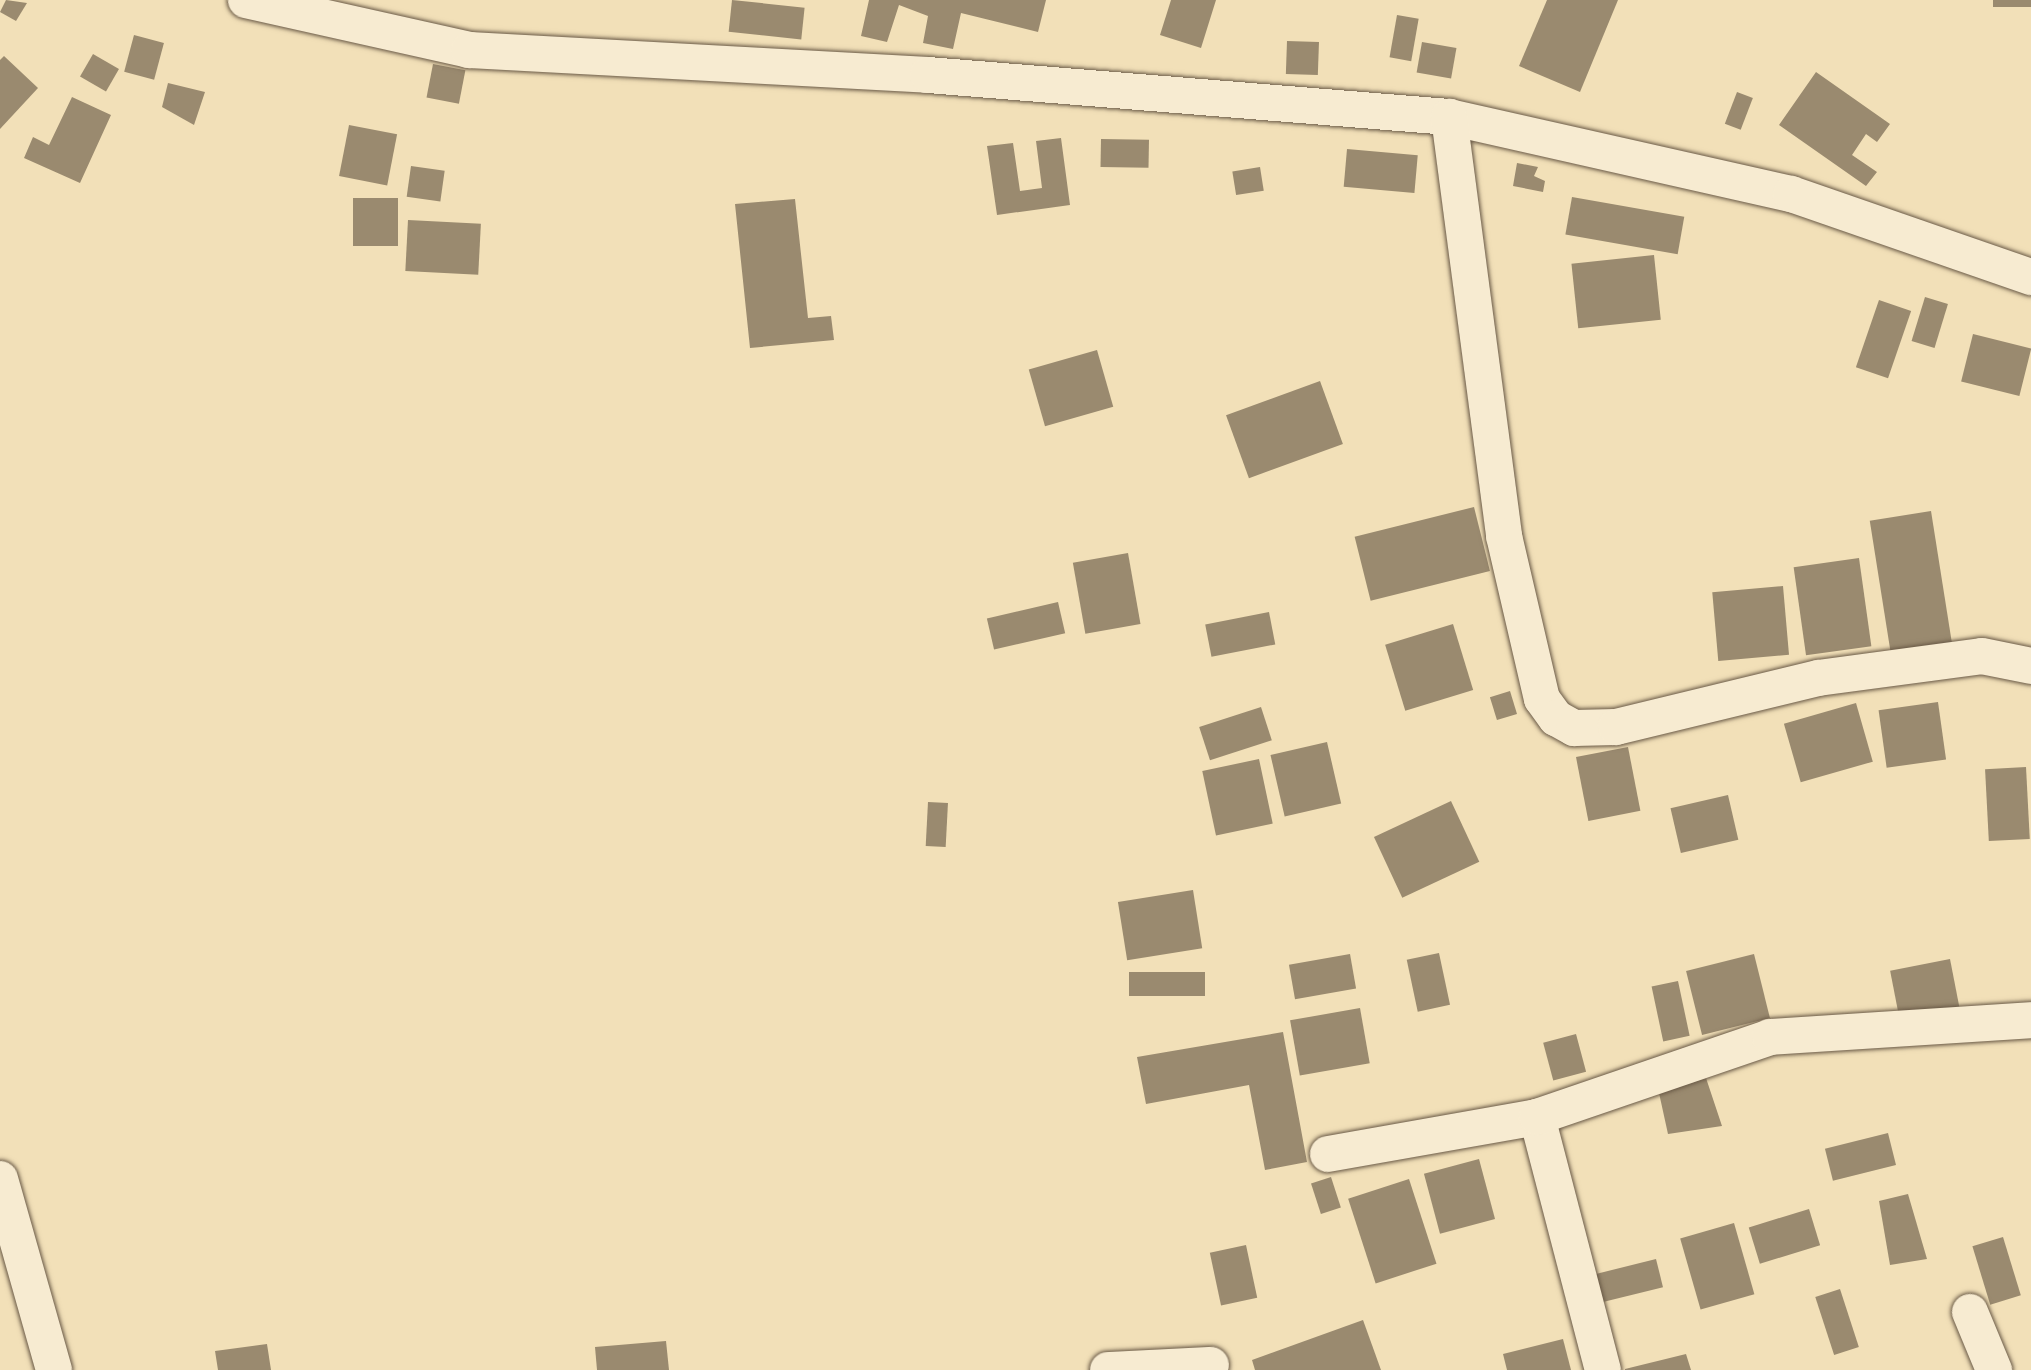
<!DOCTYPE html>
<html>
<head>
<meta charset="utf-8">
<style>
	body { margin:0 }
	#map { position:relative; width:2031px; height:1370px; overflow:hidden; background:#f2e0b8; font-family:"EB Garamond",serif }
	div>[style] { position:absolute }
	.building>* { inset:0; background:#9a8a6f; transform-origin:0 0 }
	.roads { filter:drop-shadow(0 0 2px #695946) drop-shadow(0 0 2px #695946) }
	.street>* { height:36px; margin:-18px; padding:0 18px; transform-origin:18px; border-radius:18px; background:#f7ebd1 }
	span { translate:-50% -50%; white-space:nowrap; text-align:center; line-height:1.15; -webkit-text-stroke:6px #f7ebd1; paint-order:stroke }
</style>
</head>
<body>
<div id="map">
	<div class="building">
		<div style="clip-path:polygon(6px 0,27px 3px,16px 21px,0 12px)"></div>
		<div style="left:732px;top:0;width:73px;height:32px;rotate:6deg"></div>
		<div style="clip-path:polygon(869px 0,1046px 0,1038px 32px,961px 13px,953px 49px,923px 43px,928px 16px,899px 5px,887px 42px,861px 36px)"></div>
		<div style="clip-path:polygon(1171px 0,1216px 0,1201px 48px,1160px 35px)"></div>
		<div style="clip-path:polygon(1547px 0,1618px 0,1580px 92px,1519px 66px)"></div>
		<div style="left:1993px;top:0;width:38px;height:7px"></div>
		<div style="left:1397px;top:15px;width:22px;height:43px;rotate:10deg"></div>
		<div style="left:134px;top:35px;width:31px;height:38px;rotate:15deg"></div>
		<div style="left:1287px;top:41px;width:32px;height:33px;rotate:2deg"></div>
		<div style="left:1422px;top:42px;width:35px;height:31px;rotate:10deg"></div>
		<div style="left:93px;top:54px;width:30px;height:26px;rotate:30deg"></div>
		<div style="clip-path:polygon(4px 56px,38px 88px,0 129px,0 60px)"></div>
		<div style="left:433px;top:64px;width:33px;height:34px;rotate:11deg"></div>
		<div style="clip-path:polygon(1816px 72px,1890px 124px,1877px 142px,1866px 134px,1852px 155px,1877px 172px,1866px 186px,1779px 125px)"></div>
		<div style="clip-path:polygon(168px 83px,205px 92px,194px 125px,162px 107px)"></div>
		<div style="left:1737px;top:92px;width:17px;height:34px;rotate:21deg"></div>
		<div style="clip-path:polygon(72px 97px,111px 115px,80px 183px,24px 158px,33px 137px,49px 145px)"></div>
		<div style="left:349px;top:125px;width:49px;height:52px;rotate:11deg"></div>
		<div style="clip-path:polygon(1061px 138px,1070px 205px,997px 215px,987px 146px,1013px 143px,1020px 191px,1042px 188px,1036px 141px)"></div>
		<div style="left:1101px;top:139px;width:48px;height:28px;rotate:1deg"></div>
		<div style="left:1347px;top:149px;width:71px;height:38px;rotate:5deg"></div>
		<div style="clip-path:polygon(1517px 163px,1538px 167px,1534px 176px,1545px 181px,1543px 192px,1513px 186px)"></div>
		<div style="left:411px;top:166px;width:34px;height:31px;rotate:8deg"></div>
		<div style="left:1260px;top:167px;width:24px;height:28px;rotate:81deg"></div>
		<div style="left:1572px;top:197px;width:114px;height:38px;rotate:10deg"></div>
		<div style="left:353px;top:198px;width:45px;height:48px"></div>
		<div style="clip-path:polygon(795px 199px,808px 318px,831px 316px,834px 340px,750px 348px,735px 204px)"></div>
		<div style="left:408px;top:220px;width:73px;height:51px;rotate:3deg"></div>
		<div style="left:1654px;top:255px;width:65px;height:83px;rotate:84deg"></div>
		<div style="left:1925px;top:297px;width:24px;height:46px;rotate:17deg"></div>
		<div style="left:1879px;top:300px;width:34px;height:71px;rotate:19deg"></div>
		<div style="left:1973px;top:334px;width:60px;height:49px;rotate:14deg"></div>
		<div style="left:1097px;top:350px;width:59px;height:71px;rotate:74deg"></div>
		<div style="left:1320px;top:381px;width:67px;height:100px;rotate:70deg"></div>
		<div style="left:1474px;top:507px;width:66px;height:123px;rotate:76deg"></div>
		<div style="left:1931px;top:511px;width:135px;height:62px;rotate:81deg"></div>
		<div style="left:1128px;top:553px;width:72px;height:56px;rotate:80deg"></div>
		<div style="left:1859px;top:558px;width:89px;height:66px;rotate:82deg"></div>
		<div style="left:1783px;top:586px;width:69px;height:71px;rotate:85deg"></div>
		<div style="left:1058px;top:602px;width:32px;height:73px;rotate:77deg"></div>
		<div style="left:1269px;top:612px;width:33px;height:65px;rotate:79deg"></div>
		<div style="left:1453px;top:624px;width:69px;height:71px;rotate:73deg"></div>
		<div style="left:1510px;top:691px;width:24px;height:21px;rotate:73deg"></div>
		<div style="left:1938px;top:702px;width:58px;height:60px;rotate:82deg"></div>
		<div style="left:1856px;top:703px;width:61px;height:75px;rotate:74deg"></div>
		<div style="left:1261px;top:707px;width:35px;height:65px;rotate:72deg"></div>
		<div style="left:1327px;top:742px;width:63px;height:58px;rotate:77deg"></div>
		<div style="left:1628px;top:747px;width:65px;height:53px;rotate:79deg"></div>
		<div style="left:1259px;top:759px;width:66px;height:58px;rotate:78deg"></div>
		<div style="left:2026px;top:767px;width:72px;height:41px;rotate:87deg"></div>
		<div style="left:1728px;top:795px;width:46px;height:59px;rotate:77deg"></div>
		<div style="left:1451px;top:801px;width:67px;height:85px;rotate:65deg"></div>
		<div style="left:928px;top:802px;width:20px;height:44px;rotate:3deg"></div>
		<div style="left:1193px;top:890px;width:59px;height:76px;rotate:81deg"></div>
		<div style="left:1439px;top:953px;width:53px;height:33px;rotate:78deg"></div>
		<div style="left:1350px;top:954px;width:35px;height:62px;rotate:80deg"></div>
		<div style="left:1754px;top:954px;width:66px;height:70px;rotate:76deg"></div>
		<div style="left:1950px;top:959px;width:49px;height:61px;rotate:79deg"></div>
		<div style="left:1129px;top:972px;width:76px;height:24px"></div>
		<div style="left:1678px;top:981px;width:56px;height:27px;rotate:78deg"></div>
		<div style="left:1360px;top:1008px;width:56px;height:71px;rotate:80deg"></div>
		<div style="clip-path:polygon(1283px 1032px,1307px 1162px,1265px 1170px,1249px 1085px,1146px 1104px,1137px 1057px)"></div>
		<div style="left:1576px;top:1034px;width:39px;height:34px;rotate:75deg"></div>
		<div style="clip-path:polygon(1706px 1078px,1722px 1126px,1668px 1134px,1659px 1093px)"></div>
		<div style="left:1888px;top:1133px;width:33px;height:65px;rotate:76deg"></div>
		<div style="left:1479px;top:1159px;width:62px;height:57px;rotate:75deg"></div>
		<div style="left:1331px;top:1177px;width:32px;height:21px;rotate:72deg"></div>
		<div style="left:1409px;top:1179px;width:89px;height:64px;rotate:72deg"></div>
		<div style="clip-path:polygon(1908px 1194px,1927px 1259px,1890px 1265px,1879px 1201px)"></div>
		<div style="left:1809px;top:1209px;width:38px;height:63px;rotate:73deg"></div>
		<div style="left:1734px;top:1223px;width:74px;height:56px;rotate:74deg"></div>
		<div style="left:2003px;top:1237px;width:61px;height:32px;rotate:73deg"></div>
		<div style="left:1246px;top:1245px;width:54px;height:37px;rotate:78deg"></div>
		<div style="left:1656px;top:1259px;width:29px;height:65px;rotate:76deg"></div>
		<div style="left:1840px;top:1289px;width:61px;height:26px;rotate:72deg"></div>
		<div style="clip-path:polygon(1363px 1320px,1381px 1370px,1255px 1370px,1252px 1360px)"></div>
		<div style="clip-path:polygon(1563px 1339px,1571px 1370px,1507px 1370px,1503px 1354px)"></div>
		<div style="clip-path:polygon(666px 1341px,669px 1370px,597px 1370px,595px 1347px)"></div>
		<div style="clip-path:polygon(267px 1344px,271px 1370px,218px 1370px,215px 1351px)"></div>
		<div style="clip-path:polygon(1686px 1354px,1691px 1370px,1625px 1370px,1625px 1369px)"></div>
	</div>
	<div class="roads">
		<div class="street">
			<div style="left:246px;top:0;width:229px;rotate:12.6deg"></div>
			<div style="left:469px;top:50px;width:460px;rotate:3.1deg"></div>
			<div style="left:928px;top:75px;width:523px;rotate:4.61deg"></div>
			<div style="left:1449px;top:117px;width:351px;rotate:12.7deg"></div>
			<div style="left:1791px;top:194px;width:254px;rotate:19.1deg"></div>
			<div style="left:1449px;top:117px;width:423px;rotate:82.5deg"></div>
			<div style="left:1504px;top:536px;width:167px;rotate:76.9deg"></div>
			<div style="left:1542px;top:699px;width:24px;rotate:54deg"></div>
			<div style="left:1556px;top:718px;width:21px;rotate:29deg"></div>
			<div style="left:1574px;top:728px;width:42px;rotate:-1.4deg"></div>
			<div style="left:1616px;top:727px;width:208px;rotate:-13.6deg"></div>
			<div style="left:1818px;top:678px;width:165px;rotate:-7.6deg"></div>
			<div style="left:1982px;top:656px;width:50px;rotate:11.5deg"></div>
			<div style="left:1537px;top:1117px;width:261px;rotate:75.4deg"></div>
			<div style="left:1328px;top:1154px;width:212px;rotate:-10deg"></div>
			<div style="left:1537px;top:1117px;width:246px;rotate:-18.9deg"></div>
			<div style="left:1770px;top:1037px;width:262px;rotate:-3.7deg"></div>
			<div style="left:0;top:1179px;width:198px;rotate:74.2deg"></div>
			<div style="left:1970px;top:1312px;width:63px;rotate:67.5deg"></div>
			<div style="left:1108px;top:1370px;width:103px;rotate:-2.8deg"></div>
		</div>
	</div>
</div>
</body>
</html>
